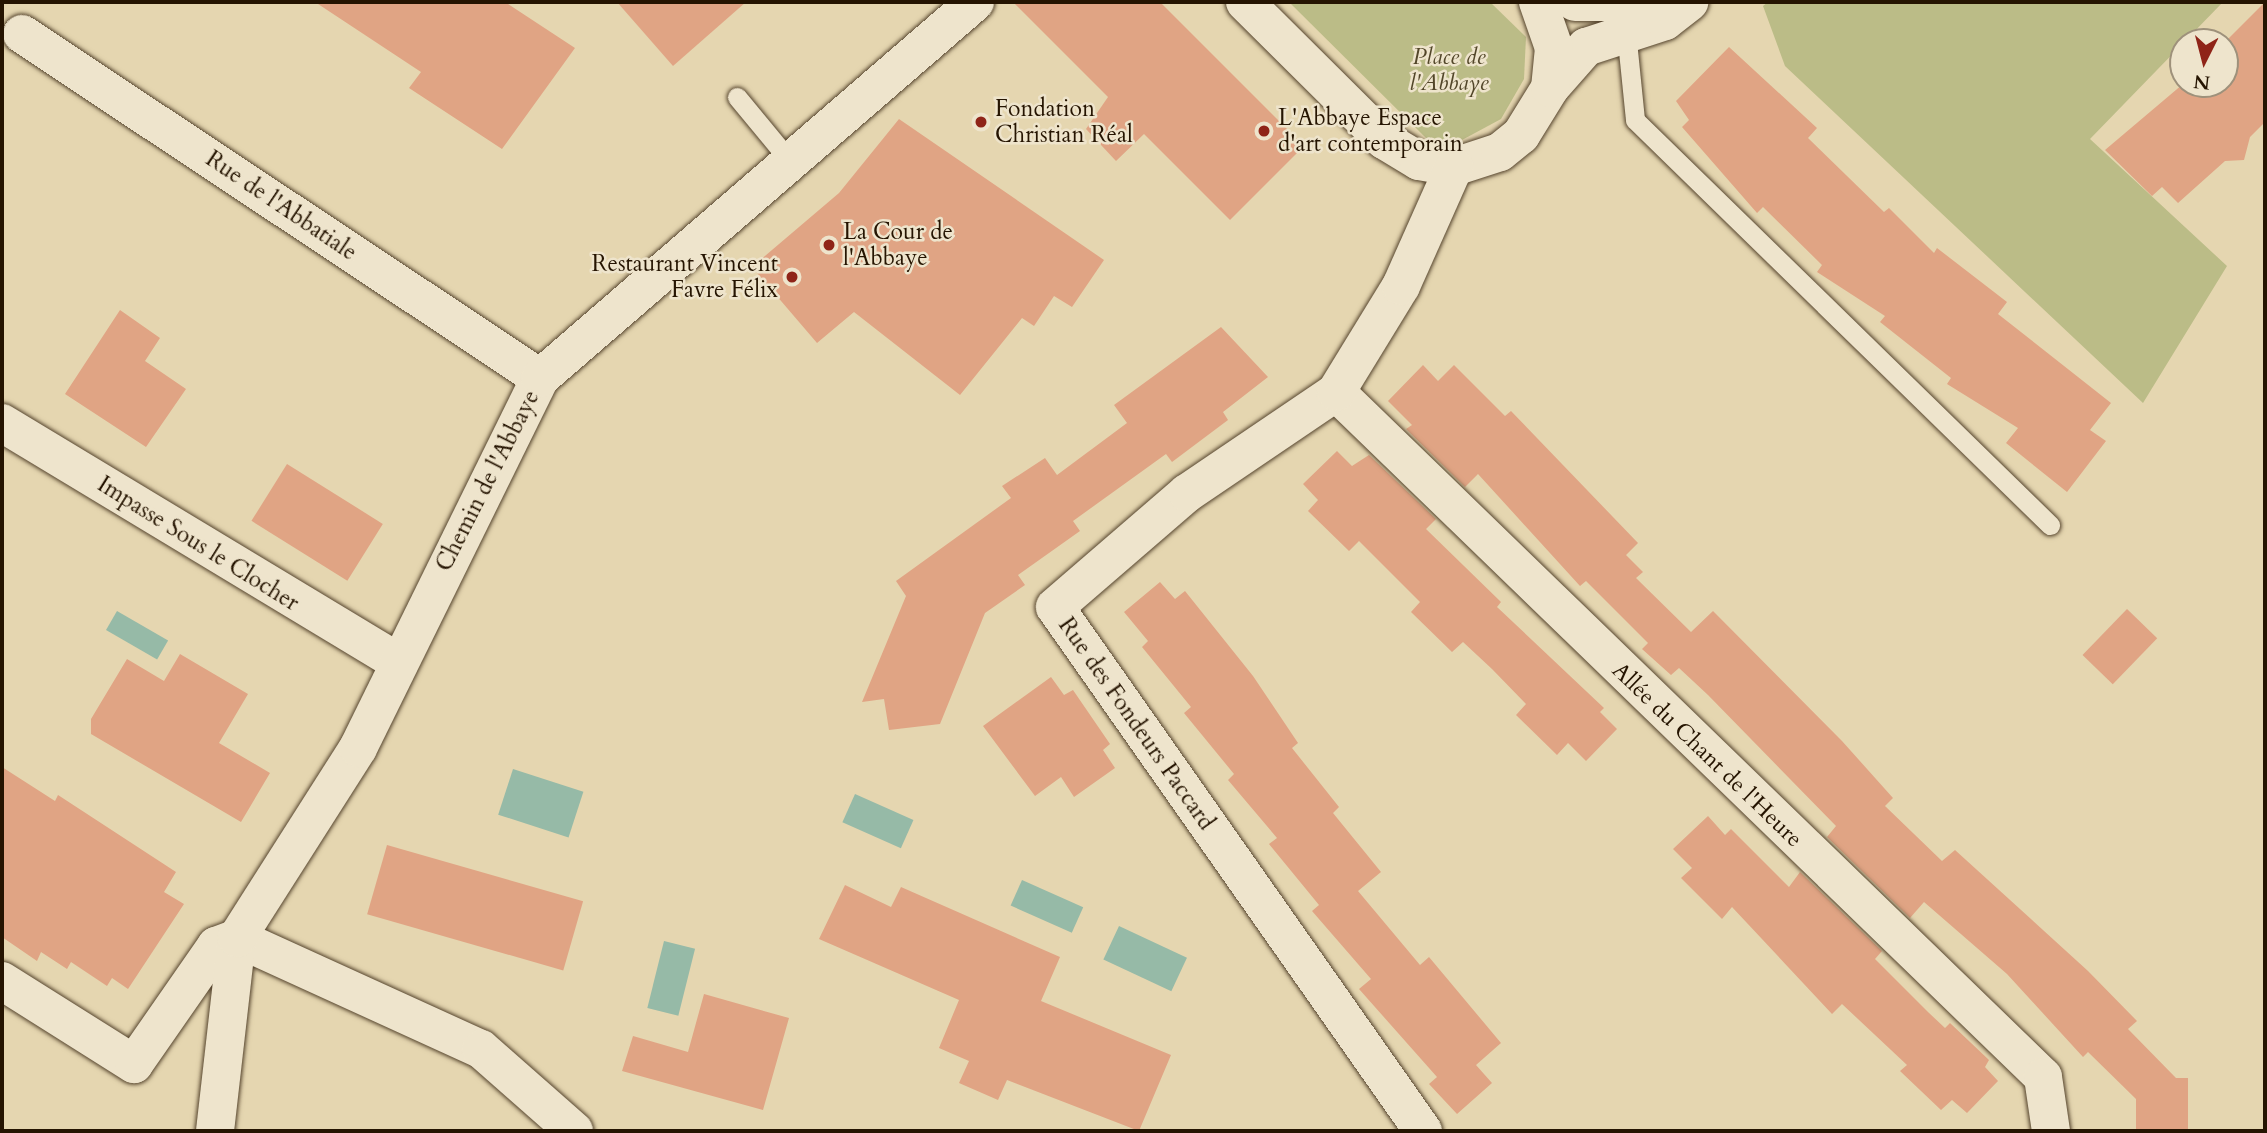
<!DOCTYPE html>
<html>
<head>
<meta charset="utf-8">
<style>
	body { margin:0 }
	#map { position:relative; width:2267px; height:1133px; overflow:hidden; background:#e5d6b0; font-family:Cardo,serif }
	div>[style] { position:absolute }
	.green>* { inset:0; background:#bbbc87 }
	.water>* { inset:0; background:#96baa7; transform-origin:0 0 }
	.building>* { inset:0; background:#e0a484; transform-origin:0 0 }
	.roads { filter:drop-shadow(0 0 2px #55442d) drop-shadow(0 0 2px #55442d) }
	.service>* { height:19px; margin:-9.5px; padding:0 9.5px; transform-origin:9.5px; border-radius:9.5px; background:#eee4cc }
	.minor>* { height:38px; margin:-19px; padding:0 19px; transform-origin:19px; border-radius:19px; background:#eee4cc }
	.dots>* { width:19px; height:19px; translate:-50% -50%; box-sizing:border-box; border:4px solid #eee4cc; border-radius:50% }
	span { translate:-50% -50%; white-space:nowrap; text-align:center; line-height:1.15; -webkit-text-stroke:5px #eee4cc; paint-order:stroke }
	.park-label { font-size:23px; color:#524629; font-style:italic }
	.poi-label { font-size:23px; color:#251401 }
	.left { translate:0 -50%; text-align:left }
	.right { translate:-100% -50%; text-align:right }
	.street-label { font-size:23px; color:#251401 }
	.frame { position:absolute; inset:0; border:4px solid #251401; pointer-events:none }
	.north { position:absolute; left:2169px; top:28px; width:70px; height:70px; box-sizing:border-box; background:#eee4cc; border:2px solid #9e917b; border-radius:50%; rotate:186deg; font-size:19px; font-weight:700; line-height:28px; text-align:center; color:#251401 }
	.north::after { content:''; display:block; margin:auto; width:24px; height:32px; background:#8f2418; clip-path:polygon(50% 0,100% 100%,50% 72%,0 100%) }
</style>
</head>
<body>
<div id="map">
	<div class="green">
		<div style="clip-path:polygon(1289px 2px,1490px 2px,1526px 37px,1524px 79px,1501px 119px,1462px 140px,1428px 140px)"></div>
		<div style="clip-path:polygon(1768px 2px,2223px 2px,2090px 139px,2227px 266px,2143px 403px,1785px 66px,1763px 6px)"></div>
	</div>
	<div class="water">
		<div style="left:117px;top:611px;width:59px;height:22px;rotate:30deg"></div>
		<div style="left:513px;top:769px;width:74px;height:48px;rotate:18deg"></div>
		<div style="left:855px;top:794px;width:64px;height:31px;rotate:24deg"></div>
		<div style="left:1022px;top:880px;width:67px;height:28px;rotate:24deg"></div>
		<div style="left:1119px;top:926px;width:75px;height:37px;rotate:25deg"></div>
		<div style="left:664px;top:941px;width:32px;height:69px;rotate:14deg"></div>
	</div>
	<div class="building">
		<div style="clip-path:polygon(315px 2px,505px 2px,575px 48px,502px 149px,409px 88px,421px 72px)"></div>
		<div style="clip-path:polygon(617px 2px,746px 2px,673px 66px)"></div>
		<div style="clip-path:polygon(1013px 2px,1160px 2px,1304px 146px,1230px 220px,1144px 134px,1116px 161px,1086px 129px,1108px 97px)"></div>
		<div style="clip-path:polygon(2265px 2px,2265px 122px,2250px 137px,2244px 160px,2225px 161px,2178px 203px,2162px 187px,2152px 196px,2105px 150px,2183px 84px,2225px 84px,2225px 42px)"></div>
		<div style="clip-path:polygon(1729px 47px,1817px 128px,1808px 138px,1884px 212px,1889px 208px,1934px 253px,1937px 248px,2007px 302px,1998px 314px,2111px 403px,2090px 430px,2106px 441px,2067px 492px,2006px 443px,2018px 428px,1947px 384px,1951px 378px,1880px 322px,1885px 316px,1817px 272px,1822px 265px,1763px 207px,1757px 213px,1682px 127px,1689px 120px,1676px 101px)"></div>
		<div style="clip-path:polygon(899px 119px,1104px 260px,1072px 307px,1054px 296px,1034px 326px,1022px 318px,960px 395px,854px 312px,817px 343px,752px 267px,839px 193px)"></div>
		<div style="clip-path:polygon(120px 310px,160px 338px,145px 361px,186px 389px,146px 447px,65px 394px)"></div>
		<div style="clip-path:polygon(1221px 327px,1268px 377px,1223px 412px,1228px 420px,1172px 462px,1166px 454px,1073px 521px,1080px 531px,1018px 575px,1025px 585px,985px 613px,940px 724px,889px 730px,884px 699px,862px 702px,906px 596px,896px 581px,1011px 498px,1002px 486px,1045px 458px,1057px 475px,1127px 423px,1114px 405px)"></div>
		<div style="clip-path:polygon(1423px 365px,1438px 381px,1454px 365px,1505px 416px,1511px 411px,1638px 543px,1626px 555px,1643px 572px,1636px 578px,1691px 632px,1713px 611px,1842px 741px,1893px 798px,1885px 806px,1942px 861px,1955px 850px,2088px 971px,2137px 1021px,2128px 1029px,2176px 1078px,2188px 1078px,2188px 1130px,2136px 1131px,2136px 1099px,2088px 1052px,2083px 1057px,2007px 974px,1924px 902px,1910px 918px,1827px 837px,1836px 826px,1708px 695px,1679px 668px,1671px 675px,1642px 649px,1648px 643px,1586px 581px,1580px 586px,1478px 474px,1465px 487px,1406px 429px,1412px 425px,1388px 401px)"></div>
		<div style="clip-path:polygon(1337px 451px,1352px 466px,1369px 455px,1436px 519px,1426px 529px,1501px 602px,1497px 607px,1604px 708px,1600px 712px,1617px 729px,1586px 761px,1568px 743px,1557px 755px,1516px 715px,1526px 704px,1492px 669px,1463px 642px,1452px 652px,1411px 612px,1420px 602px,1359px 541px,1349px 551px,1308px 511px,1318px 500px,1303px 484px)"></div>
		<div style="left:287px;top:464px;width:113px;height:67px;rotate:32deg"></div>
		<div style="clip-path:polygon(1160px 582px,1175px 599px,1185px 591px,1253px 676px,1298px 743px,1292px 748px,1339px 807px,1333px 813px,1381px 872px,1358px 891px,1420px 965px,1429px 957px,1501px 1043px,1476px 1065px,1492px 1083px,1457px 1114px,1429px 1084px,1437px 1077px,1359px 989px,1371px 979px,1312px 911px,1319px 905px,1269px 844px,1277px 838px,1228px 780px,1234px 774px,1184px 713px,1191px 707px,1142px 647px,1148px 641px,1124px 612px)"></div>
		<div style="left:2127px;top:609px;width:42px;height:64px;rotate:44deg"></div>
		<div style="clip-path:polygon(180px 654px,248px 694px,219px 743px,270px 773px,241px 822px,91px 734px,91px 719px,127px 659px,164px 681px)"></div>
		<div style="clip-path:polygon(1051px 677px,1064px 695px,1073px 690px,1110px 744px,1103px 750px,1115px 768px,1074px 797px,1061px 777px,1035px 796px,983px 726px)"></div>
		<div style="clip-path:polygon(2px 767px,55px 801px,58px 795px,176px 872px,164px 892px,184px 904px,128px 989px,112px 978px,107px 986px,71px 962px,67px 969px,41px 952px,37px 961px,2px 937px)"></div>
		<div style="clip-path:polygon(1708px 816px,1725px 835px,1731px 829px,1789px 887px,1800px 872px,1882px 951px,1875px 959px,1928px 1012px,1945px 1028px,1950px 1023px,1989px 1060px,1985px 1067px,1998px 1081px,1967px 1113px,1952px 1100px,1941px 1110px,1900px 1071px,1907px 1065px,1842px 1004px,1832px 1014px,1732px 907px,1722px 919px,1681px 878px,1692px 868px,1673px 849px)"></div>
		<div style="left:387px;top:845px;width:204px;height:72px;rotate:16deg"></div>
		<div style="clip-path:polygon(845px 885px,891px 907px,901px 887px,1060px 957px,1041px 1001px,1171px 1055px,1139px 1131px,1007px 1080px,998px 1100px,959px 1083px,969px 1061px,939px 1048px,959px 1000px,819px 939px)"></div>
		<div style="clip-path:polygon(704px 994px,789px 1018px,763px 1110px,622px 1071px,633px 1036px,688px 1052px)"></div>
	</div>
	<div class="roads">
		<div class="service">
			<div style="left:1626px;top:31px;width:89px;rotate:84.2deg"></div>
			<div style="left:1635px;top:120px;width:580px;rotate:44.3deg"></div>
			<div style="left:737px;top:97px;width:83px;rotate:50.4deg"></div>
		</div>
		<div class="minor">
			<div style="left:1245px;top:2px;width:196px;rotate:44.8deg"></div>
			<div style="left:1384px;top:140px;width:41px;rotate:31deg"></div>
			<div style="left:1419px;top:161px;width:36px;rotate:10deg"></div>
			<div style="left:1454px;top:167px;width:48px;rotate:-18.1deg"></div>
			<div style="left:1500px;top:152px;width:27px;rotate:-39deg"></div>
			<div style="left:1521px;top:135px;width:55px;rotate:-58.3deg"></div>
			<div style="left:1550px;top:88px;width:55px;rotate:-48.7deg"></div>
			<div style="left:1586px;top:47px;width:83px;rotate:-18.2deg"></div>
			<div style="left:1665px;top:21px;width:31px;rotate:-38deg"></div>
			<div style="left:1538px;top:2px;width:49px;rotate:70.8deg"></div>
			<div style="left:1554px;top:48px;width:40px;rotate:95.7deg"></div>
			<div style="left:1575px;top:2px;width:82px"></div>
			<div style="left:22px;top:34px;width:622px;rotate:33.59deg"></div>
			<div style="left:1336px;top:392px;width:984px;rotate:44.09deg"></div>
			<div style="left:2043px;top:1077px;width:55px;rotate:81.6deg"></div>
			<div style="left:2px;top:423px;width:461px;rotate:31.1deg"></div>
			<div style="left:2px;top:981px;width:156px;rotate:32.2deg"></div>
			<div style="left:134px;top:1064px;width:144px;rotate:-55.2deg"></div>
			<div style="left:216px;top:946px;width:22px;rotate:-21deg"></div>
			<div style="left:237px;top:938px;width:268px;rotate:24.5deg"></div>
			<div style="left:481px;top:1049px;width:124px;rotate:41.4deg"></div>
			<div style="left:215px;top:1131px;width:194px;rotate:-83.5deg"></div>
			<div style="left:237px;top:938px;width:225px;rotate:-57.5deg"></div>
			<div style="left:358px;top:748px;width:412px;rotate:-63.8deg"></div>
			<div style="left:540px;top:378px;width:575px;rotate:-40.84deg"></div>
			<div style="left:1423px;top:1131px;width:640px;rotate:-125.08deg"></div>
			<div style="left:1055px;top:607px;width:174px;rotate:-40.8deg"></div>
			<div style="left:1187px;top:493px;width:180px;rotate:-34.1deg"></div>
			<div style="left:1336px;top:392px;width:124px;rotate:-58.5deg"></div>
			<div style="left:1401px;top:286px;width:130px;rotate:-66deg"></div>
		</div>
	</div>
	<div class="dots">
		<div style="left:981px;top:122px;background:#8f2418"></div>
		<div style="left:1264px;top:131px;background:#8f2418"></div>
		<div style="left:829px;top:245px;background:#8f2418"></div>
		<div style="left:792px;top:277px;background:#8f2418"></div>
	</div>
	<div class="park-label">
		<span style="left:1449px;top:70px">Place de<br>l'Abbaye</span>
	</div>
	<div class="poi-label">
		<span class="left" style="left:995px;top:122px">Fondation<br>Christian Réal</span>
		<span class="left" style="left:1278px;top:131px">L'Abbaye Espace<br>d'art contemporain</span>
		<span class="left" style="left:843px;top:245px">La Cour de<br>l'Abbaye</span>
		<span class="right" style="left:778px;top:277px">Restaurant Vincent<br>Favre Félix</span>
	</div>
	<div class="street-label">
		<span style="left:281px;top:206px;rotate:34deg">Rue de l'Abbatiale</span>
		<span style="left:488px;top:481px;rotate:-63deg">Chemin de l'Abbaye</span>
		<span style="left:198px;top:544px;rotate:32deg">Impasse Sous le Clocher</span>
		<span style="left:1136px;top:724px;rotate:55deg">Rue des Fondeurs Paccard</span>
		<span style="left:1707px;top:755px;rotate:44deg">Allée du Chant de l'Heure</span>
	</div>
	<div class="frame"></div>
	<div class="north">N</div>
</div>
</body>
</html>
